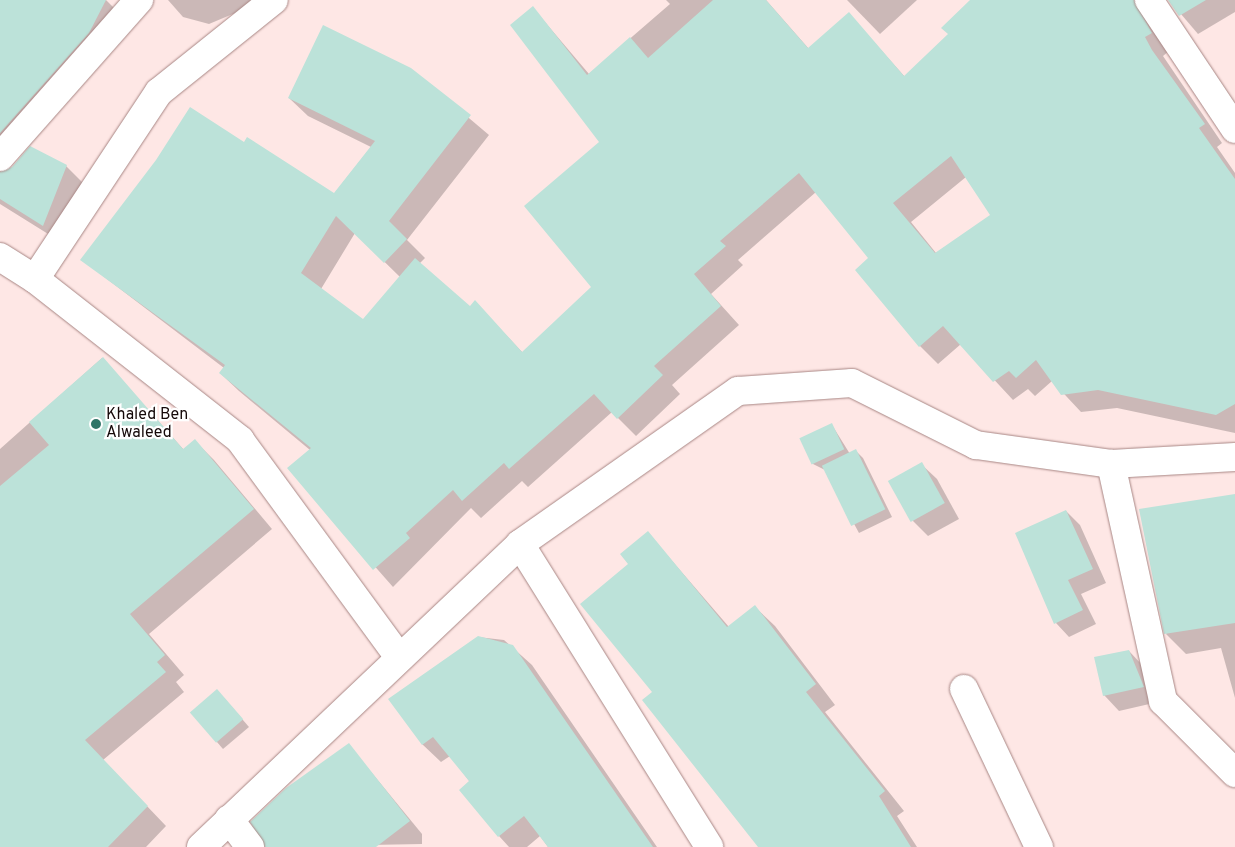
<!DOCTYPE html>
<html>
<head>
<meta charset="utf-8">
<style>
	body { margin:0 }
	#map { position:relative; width:1235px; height:847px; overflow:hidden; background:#fee7e5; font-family:Overpass,sans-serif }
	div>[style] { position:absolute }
	.shadow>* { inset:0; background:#0003 }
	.building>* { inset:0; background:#bce2d9; transform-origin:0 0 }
	.roads { filter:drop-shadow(0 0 1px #a88684) drop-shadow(0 0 1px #a88684) }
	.minor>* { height:28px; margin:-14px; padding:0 14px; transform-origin:14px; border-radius:14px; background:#fff }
	.dots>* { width:14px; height:14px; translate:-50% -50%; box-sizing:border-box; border:2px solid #fff; border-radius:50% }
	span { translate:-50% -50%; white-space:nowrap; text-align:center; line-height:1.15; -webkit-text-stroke:4.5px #fff; paint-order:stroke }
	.poi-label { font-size:16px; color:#140808 }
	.left { translate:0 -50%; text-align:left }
</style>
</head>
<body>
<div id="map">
	<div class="shadow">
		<div style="clip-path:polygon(0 0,106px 0,123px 17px,106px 51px,0 173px,66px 166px,84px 184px,61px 242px,0 204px)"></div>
		<div style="clip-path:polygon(168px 0,266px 0,209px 24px,183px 17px)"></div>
		<div style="clip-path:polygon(evenodd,666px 0,766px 0,809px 49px,849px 14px,905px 77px,949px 34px,972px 0,1133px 0,1169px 51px,1163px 56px,1222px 143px,1217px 147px,1235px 173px,1235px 433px,1117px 408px,1081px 412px,1052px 381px,1035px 396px,1028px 389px,1013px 400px,961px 344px,938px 364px,920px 346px,870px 258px,816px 192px,738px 260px,743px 265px,711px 294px,739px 325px,672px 385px,680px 394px,636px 436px,612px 412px,528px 487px,522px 481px,481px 518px,471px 508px,393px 587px,289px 469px,310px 450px,239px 391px,220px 373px,224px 368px,82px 260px,245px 144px,334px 194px,371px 147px,308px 116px,289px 98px,411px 69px,489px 135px,407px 240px,425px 258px,419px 264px,470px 307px,475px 302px,523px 353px,592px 287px,600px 142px,533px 8px,589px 74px,670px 4px,666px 0,966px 177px,992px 215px,936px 253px,911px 222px,966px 177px,666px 0,355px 233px,400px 277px,363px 321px,321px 289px,355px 233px)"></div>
		<div style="clip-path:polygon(847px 0,917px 0,880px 34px)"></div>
		<div style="clip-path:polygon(1169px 0,1235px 0,1235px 12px,1198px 34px)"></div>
		<div style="clip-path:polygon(102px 358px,184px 450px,195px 441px,214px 460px,272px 529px,149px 634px,184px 675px,176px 682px,184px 692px,103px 760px,166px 826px,146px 847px,0 847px,0 449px)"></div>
		<div style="clip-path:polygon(832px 425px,850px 454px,856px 451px,863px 458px,892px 517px,859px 533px,825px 470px,813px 464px,801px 440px)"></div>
		<div style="clip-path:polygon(921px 464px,937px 479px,959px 519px,928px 536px,913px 521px)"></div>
		<div style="clip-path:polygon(1235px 495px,1235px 698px,1221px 648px,1186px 654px,1166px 634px)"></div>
		<div style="clip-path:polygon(1066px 511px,1080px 525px,1106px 583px,1081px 594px,1096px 624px,1069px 637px,1056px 623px)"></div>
		<div style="clip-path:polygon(648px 533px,729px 627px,755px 607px,775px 626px,835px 705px,825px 712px,904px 811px,897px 816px,917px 847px,760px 847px,654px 692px,630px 564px)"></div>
		<div style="clip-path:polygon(478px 637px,504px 640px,532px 665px,657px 847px,548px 847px,540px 836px,527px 847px,509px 847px,499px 836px,470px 782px,450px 756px,441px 762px,422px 744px,420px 681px)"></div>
		<div style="clip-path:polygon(1129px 651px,1144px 667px,1158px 702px,1119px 711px,1104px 695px)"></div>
		<div style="clip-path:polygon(224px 698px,249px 727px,223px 749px,191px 712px)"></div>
		<div style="clip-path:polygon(353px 750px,422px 834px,422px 844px,265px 847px,264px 838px)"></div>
	</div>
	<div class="building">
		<div style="clip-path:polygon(0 0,106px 0,89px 33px,0 133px)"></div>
		<div style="clip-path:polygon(evenodd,713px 0,766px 0,808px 48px,849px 12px,904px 76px,948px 34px,941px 28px,970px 0,1134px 0,1152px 33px,1145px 37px,1152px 50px,1205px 124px,1199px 128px,1235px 179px,1235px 404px,1216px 415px,1098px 390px,1061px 395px,1036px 360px,1016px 378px,1009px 371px,993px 382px,943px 326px,919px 347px,855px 270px,868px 258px,799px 173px,720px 241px,726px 246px,694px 274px,721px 306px,654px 366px,663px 375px,617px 419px,594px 394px,509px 469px,504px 463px,462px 501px,453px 490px,406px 533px,410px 538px,373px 570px,287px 468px,311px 448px,219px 373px,225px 365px,80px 260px,156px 160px,190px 107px,244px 142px,247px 137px,334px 193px,375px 141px,288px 98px,323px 25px,411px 68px,471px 115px,389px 221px,407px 239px,384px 263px,336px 216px,301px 273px,363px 319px,415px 258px,470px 306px,475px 300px,522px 352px,591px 287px,524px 206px,599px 142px,510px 25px,533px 6px,587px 75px,630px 37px,648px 58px,713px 0,951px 156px,990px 215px,935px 253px,893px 203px,951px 156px)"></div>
		<div style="clip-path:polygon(1168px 0,1206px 0,1179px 16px)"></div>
		<div style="clip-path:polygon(30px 146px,67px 165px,43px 226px,0 199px,0 172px,12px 167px)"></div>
		<div style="clip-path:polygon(103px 357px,183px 449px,195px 439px,254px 509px,130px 614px,165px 655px,157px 662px,166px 672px,85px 740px,148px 806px,108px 847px,0 847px,0 486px,49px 445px,29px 422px)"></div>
		<div style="left:832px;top:423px;width:29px;height:36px;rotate:65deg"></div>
		<div style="left:856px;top:449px;width:67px;height:38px;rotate:64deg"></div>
		<div style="left:922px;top:462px;width:47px;height:39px;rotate:61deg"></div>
		<div style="clip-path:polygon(1235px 494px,1235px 623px,1164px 634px,1139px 509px)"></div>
		<div style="clip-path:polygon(1066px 510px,1093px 569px,1068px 580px,1083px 610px,1054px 624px,1015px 533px)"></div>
		<div style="clip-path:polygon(648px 531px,727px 627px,755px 605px,816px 684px,806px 692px,885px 791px,879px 796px,911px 847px,758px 847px,642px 700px,652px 692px,580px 604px,628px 564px,620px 554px)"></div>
		<div style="clip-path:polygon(478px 636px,513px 645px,653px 847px,548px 847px,524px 816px,498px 837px,459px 790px,469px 781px,433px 737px,422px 745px,388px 699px)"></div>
		<div style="clip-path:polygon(1129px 650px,1144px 687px,1103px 696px,1094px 657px)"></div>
		<div style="left:217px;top:689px;width:40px;height:36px;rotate:49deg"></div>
		<div style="clip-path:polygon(349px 743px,410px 821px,376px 847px,265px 847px,250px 822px,286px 788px)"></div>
	</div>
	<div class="roads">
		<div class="minor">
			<div style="left:1149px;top:0;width:155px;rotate:56.3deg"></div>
			<div style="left:0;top:157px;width:210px;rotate:-48.5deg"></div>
			<div style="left:0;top:257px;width:41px;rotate:32.2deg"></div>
			<div style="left:35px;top:279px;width:261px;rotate:38.1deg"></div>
			<div style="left:240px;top:440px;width:268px;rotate:53.8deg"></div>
			<div style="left:35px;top:279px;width:224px;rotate:-56.5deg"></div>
			<div style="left:159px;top:92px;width:147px;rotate:-38.7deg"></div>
			<div style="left:1111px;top:464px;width:243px;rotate:77.6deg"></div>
			<div style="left:1163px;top:701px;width:102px;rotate:45deg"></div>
			<div style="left:520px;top:544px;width:357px;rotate:58deg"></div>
			<div style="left:964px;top:689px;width:175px;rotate:64.6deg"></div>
			<div style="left:229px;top:819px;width:35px;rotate:53deg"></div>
			<div style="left:201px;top:847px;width:440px;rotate:-43.5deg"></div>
			<div style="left:520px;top:544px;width:266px;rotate:-35.1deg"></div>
			<div style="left:738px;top:391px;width:114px;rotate:-4deg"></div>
			<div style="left:852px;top:383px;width:139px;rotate:26.6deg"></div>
			<div style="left:976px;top:445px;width:136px;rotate:8deg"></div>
			<div style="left:1111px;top:464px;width:124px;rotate:-3.2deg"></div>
		</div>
	</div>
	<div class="dots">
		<div style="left:96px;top:424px;background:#317568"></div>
	</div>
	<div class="poi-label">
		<span class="left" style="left:106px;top:424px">Khaled Ben<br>Alwaleed</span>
	</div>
</div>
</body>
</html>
